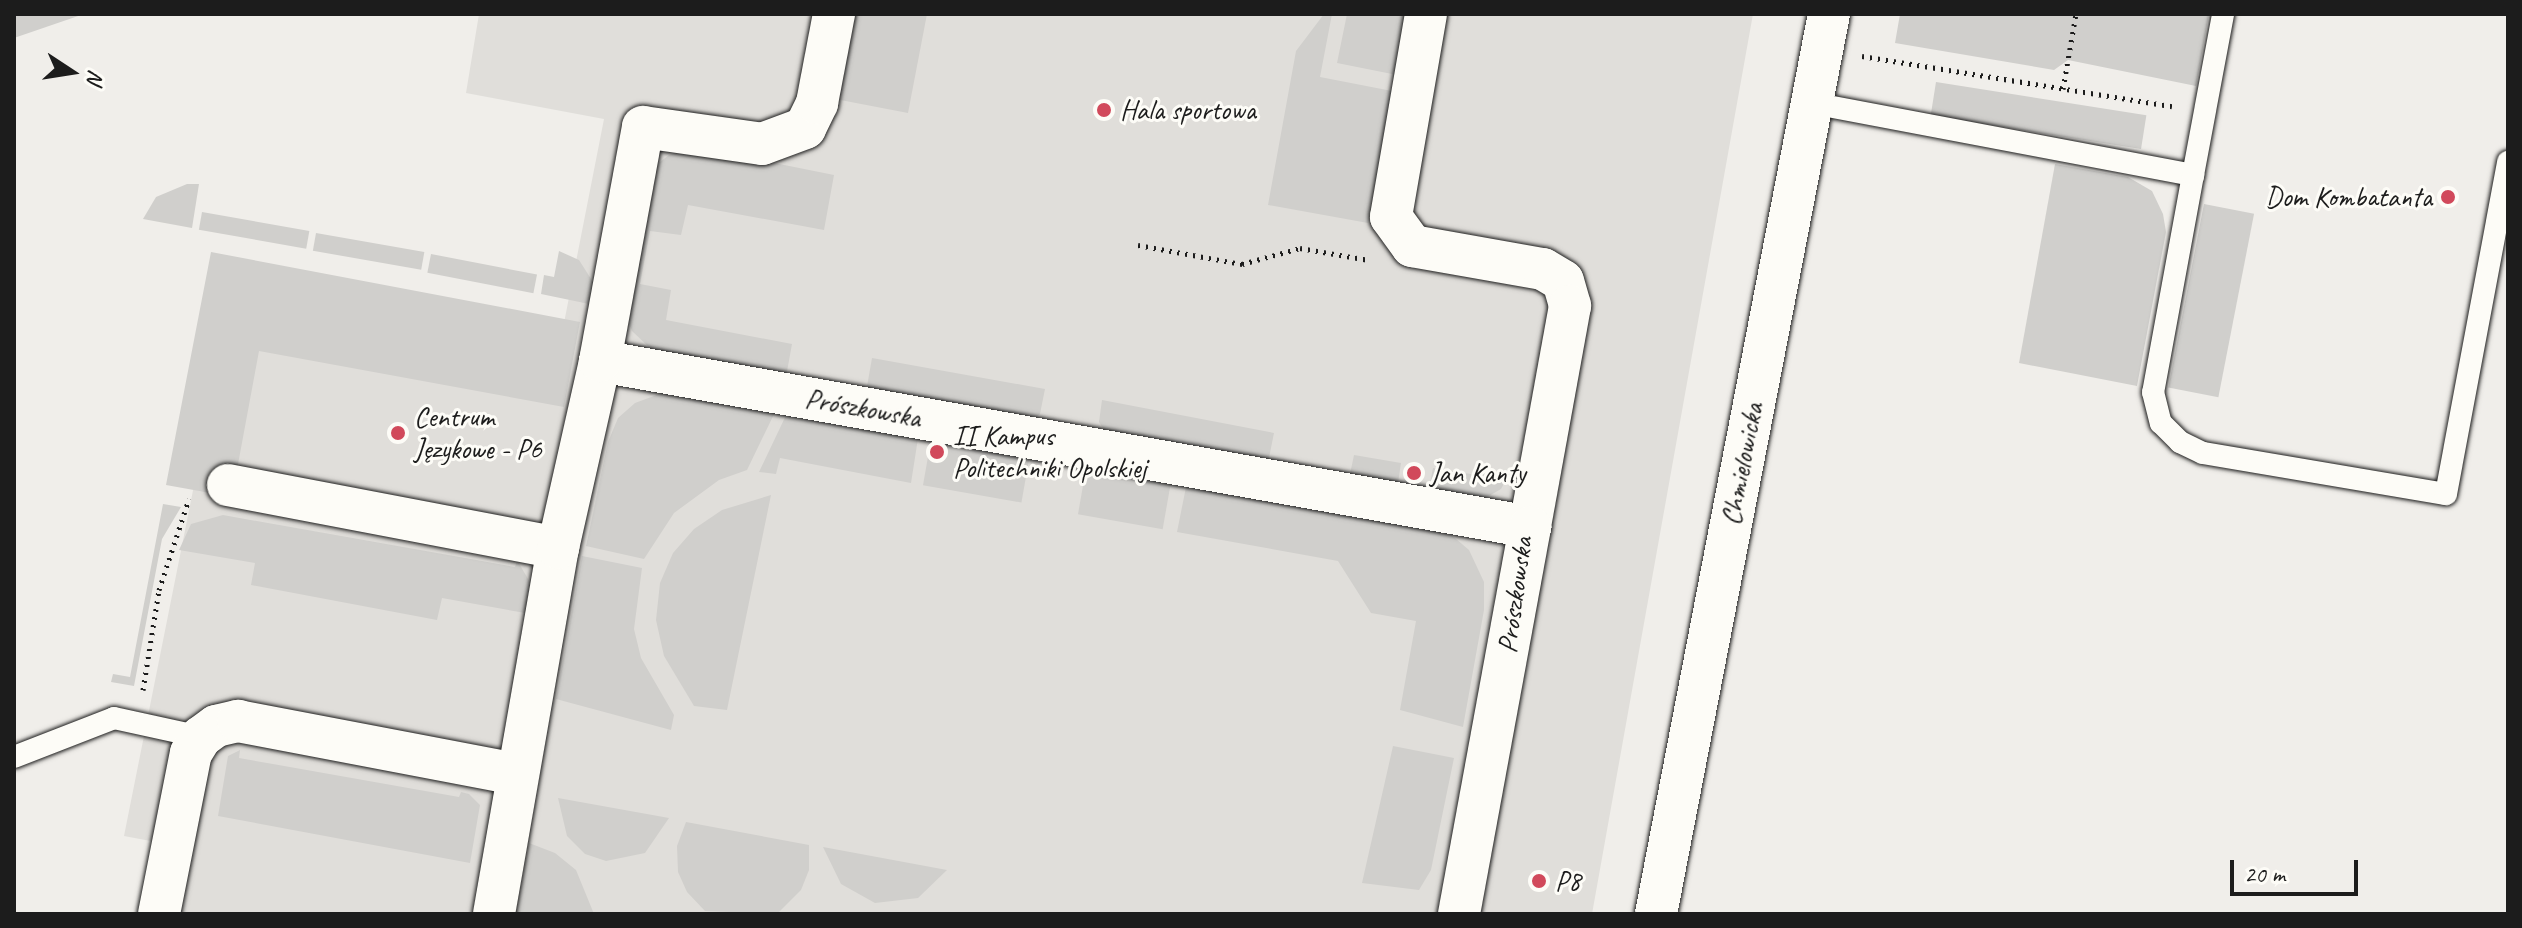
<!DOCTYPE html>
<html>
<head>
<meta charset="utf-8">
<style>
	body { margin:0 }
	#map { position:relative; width:2522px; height:928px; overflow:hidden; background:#f0eeea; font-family:Caveat,sans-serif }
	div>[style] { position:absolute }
	.built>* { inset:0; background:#e0deda }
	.green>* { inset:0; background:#d0cfcc; transform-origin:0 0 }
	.path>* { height:5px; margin-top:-2.5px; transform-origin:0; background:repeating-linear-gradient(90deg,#1c1c1c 0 2px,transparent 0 8px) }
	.roads { filter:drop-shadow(0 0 2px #1c1c1c) drop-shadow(0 0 2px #1c1c1c) }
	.service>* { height:22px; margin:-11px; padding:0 11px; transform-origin:11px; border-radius:11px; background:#fdfcf7 }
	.minor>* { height:42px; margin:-21px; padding:0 21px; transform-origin:21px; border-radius:21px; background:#fdfcf7 }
	.dots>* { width:22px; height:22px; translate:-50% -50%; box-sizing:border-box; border:4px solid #fdfcf7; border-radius:50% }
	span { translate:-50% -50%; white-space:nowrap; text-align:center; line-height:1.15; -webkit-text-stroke:6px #fdfcf7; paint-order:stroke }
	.poi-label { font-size:28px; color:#1c1c1c }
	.left { translate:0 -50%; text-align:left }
	.right { translate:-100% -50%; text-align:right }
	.street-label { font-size:28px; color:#1c1c1c }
	.frame { position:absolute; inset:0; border:16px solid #1c1c1c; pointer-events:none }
	.north { position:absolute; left:32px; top:32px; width:80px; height:80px; -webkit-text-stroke:6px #fdfcf7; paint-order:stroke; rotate:102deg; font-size:22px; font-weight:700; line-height:32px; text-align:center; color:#1c1c1c }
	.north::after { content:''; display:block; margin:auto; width:28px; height:36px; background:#1c1c1c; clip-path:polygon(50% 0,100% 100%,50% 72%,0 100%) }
	.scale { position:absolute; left:2230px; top:860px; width:128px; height:36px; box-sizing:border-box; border:4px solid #1c1c1c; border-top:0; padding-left:10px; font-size:24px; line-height:28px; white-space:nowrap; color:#1c1c1c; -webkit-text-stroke:6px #fdfcf7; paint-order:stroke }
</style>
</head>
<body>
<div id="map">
	<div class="built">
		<div style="clip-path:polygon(479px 14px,1753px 14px,1592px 914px,142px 914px,156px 842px,124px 836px,237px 270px,563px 328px,604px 119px,466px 93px)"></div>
	</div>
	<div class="green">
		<div style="clip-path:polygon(14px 14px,84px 14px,14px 38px)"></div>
		<div style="clip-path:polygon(845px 14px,927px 14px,908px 113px,830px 98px)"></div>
		<div style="clip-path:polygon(1324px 14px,1332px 14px,1320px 77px,1392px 91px,1368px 223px,1268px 205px,1296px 51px)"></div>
		<div style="clip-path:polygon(1347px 14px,1408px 14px,1397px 75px,1337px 63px)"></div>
		<div style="clip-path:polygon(1900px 14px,2209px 14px,2196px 86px,2068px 60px,2054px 70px,1895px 43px)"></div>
		<div style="left:1936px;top:82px;width:213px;height:34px;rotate:9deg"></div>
		<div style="clip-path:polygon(696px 147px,834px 175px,824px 230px,688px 205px,681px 235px,650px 231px,640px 284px,671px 290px,666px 320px,792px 344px,786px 377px,651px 349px,632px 331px,627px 319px,656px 165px,669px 155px)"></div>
		<div style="clip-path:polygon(2055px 164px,2128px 177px,2152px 191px,2163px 214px,2166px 232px,2137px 386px,2019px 363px)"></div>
		<div style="clip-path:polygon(187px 184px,199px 184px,192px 228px,143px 219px,156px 197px)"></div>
		<div style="left:2204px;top:204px;width:51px;height:187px;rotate:11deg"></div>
		<div style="left:202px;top:212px;width:109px;height:18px;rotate:10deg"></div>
		<div style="left:316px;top:233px;width:110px;height:18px;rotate:10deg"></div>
		<div style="clip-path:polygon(559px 251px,579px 260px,593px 282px,594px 305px,541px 294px,544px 275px,554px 277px)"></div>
		<div style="clip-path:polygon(211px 252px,580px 322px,564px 407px,259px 351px,236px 475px,216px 494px,166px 485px)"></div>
		<div style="left:431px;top:254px;width:108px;height:19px;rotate:11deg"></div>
		<div style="clip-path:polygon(872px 358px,1045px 389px,1040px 414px,1030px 423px,866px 392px)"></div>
		<div style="clip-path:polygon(673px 389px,777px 408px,747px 470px,719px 480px,674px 513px,644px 559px,586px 546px,608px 442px,618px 418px,635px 403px)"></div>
		<div style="clip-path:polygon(1102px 400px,1274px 433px,1268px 463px,1107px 435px,1099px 422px)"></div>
		<div style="clip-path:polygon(789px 409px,919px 432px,911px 483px,780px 458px,776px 474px,759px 472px)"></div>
		<div style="left:932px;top:434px;width:100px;height:52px;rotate:10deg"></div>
		<div style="clip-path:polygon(1354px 455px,1401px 463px,1398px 483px,1429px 488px,1433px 468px,1477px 475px,1512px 469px,1501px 489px,1482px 500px,1349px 479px)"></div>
		<div style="left:1087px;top:463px;width:86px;height:52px;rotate:10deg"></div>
		<div style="clip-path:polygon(1187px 482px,1449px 533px,1469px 550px,1484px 582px,1484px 610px,1463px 727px,1400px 710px,1416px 621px,1371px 613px,1338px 561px,1177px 532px)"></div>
		<div style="clip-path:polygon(771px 495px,727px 710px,694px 706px,664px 656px,656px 620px,660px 583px,673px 553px,694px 529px,722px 510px)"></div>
		<div style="clip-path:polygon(163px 504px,181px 507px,162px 539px,134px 686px,111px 682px,113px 674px,130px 677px)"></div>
		<div style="clip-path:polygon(223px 515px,515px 567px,517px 560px,531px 584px,525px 613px,442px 598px,437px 620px,251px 585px,255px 563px,179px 550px,191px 524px)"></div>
		<div style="clip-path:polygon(582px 556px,642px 568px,634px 629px,641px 658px,674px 715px,671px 730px,556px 699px)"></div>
		<div style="clip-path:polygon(1393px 746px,1454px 758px,1431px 870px,1419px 890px,1362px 883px)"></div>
		<div style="clip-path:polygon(240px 750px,239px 758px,459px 797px,461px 792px,469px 794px,480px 805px,470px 863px,218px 816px,228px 756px)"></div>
		<div style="clip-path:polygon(558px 798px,669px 818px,645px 853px,606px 861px,585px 854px,567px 836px)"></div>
		<div style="clip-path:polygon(686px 822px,809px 845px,809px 870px,801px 890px,777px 914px,705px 911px,687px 892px,678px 872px,677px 846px)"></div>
		<div style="clip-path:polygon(529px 843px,555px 853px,576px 870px,594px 914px,516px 914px)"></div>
		<div style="clip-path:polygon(823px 847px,947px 870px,918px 898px,875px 903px,841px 884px)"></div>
	</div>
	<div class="path">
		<div style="left:1862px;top:56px;width:314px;rotate:9.2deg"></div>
		<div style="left:2063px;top:89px;width:76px;rotate:-80.2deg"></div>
		<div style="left:1138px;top:245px;width:106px;rotate:10.4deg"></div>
		<div style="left:1242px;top:264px;width:60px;rotate:-15.4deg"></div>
		<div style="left:1300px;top:248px;width:70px;rotate:9.9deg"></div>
		<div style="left:143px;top:690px;width:101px;rotate:-80.9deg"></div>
		<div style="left:159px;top:590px;width:96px;rotate:-71.8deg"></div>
	</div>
	<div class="roads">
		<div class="service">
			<div style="left:1812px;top:103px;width:388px;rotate:10.7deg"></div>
			<div style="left:2193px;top:175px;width:221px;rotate:100.4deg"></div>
			<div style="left:2153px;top:392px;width:32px;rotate:76deg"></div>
			<div style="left:2161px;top:423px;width:27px;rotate:45deg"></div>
			<div style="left:2180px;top:442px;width:25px;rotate:26deg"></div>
			<div style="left:2203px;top:453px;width:246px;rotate:9.6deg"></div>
			<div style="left:2446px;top:494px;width:338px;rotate:-79.4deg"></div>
			<div style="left:2193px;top:175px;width:164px;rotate:-79.4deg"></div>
			<div style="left:14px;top:757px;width:107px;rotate:-21.3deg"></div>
			<div style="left:114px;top:718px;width:89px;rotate:12.3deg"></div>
		</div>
		<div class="minor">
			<div style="left:1426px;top:14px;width:206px;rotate:99.8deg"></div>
			<div style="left:1391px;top:217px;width:36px;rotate:54deg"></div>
			<div style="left:1412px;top:246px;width:133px;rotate:10deg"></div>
			<div style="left:1543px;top:269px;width:23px;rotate:31deg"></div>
			<div style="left:1563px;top:281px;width:26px;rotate:74deg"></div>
			<div style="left:1570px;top:306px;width:225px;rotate:100.3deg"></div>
			<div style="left:600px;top:361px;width:945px;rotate:10.12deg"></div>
			<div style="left:1530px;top:527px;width:393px;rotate:100.4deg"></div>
			<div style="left:228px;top:485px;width:336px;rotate:10.8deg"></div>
			<div style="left:159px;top:914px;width:164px;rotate:-78.8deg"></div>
			<div style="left:191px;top:753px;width:19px;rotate:-58deg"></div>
			<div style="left:201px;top:737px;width:19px;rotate:-36deg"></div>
			<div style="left:216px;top:726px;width:23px;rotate:-13deg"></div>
			<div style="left:238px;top:721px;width:284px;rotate:10.8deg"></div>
			<div style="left:494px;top:914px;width:372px;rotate:-80.1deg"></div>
			<div style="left:558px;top:548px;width:192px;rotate:-77.3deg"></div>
			<div style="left:600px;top:361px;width:238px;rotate:-79.6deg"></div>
			<div style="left:643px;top:127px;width:120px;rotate:8.1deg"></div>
			<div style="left:762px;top:144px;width:46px;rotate:-20.4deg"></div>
			<div style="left:805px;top:128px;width:28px;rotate:-64deg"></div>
			<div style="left:817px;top:103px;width:91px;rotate:-79.2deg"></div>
			<div style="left:1656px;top:914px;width:916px;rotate:-79.12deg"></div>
		</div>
	</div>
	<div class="dots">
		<div style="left:1104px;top:110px;background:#d1495b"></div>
		<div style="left:2448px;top:197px;background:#d1495b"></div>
		<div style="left:398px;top:433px;background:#d1495b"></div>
		<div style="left:937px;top:452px;background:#d1495b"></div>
		<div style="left:1414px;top:473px;background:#d1495b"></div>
		<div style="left:1539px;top:881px;background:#d1495b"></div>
	</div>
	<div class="poi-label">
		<span class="left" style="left:1120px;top:110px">Hala sportowa</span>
		<span class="right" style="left:2432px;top:197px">Dom Kombatanta</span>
		<span class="left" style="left:414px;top:433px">Centrum<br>Językowe - P6</span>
		<span class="left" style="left:953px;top:452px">II Kampus<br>Politechniki Opolskiej</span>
		<span class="left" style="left:1430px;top:473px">Jan Kanty</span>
		<span class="left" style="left:1555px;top:881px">P8</span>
	</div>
	<div class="street-label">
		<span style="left:863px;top:408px;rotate:10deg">Prószkowska</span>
		<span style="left:1742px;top:464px;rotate:-79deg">Chmielowicka</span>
		<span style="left:1515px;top:595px;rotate:-82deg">Prószkowska</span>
	</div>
	<div class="frame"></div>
	<div class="north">N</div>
	<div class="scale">20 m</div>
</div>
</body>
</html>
